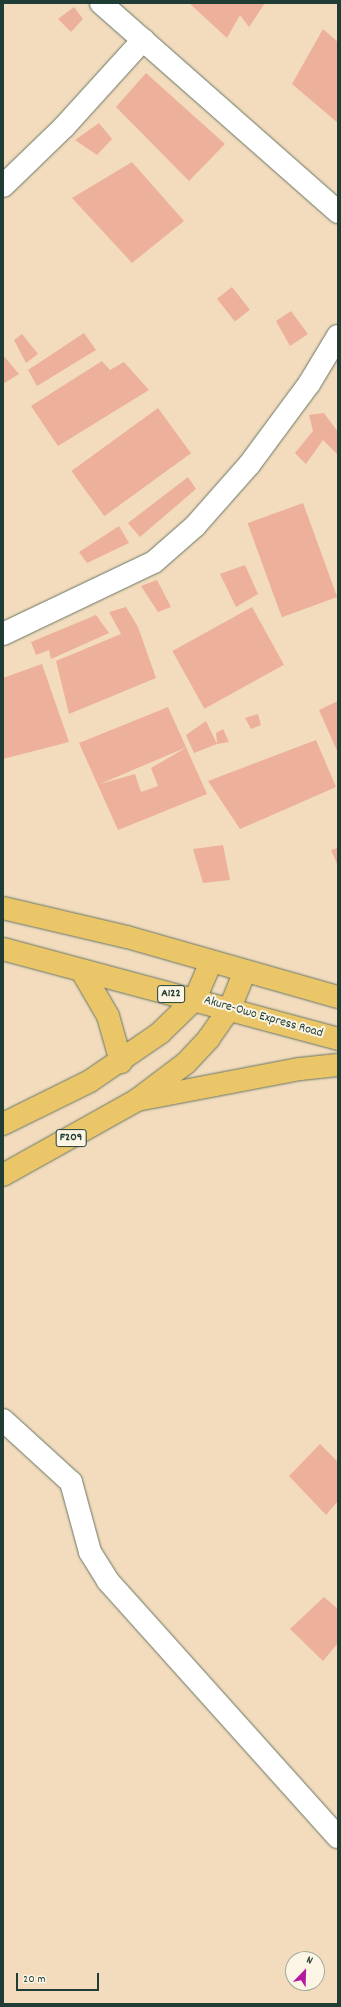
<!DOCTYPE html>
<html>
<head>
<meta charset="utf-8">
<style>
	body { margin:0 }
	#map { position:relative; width:341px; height:2007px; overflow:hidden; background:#f2dcbd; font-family:Dekko,sans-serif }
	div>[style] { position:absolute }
	.building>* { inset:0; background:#edb09b; transform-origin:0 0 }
	.roads { filter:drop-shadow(0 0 1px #697564) drop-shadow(0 0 1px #697564) }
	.street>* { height:22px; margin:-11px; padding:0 11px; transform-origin:11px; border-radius:11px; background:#fff }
	.primary>* { height:22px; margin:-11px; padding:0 11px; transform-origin:11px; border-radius:11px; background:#eac669 }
	.highway>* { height:22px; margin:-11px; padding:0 11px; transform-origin:11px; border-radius:11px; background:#eac669 }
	span { translate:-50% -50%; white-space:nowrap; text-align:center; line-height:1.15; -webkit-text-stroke:4px #fcf5e5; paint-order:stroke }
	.shield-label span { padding:1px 3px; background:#fcf5e5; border:1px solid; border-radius:3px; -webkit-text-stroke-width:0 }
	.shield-label { font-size:12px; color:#1f3d34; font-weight:700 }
	.street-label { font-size:13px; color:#1f3d34 }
	.frame { position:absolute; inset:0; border:4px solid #1f3d34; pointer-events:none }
	.north { position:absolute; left:285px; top:1951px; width:40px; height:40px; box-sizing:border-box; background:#fcf5e5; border:1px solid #a4ab9e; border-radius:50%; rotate:23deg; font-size:11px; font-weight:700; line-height:16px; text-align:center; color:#1f3d34 }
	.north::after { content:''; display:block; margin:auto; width:14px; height:18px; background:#b5179e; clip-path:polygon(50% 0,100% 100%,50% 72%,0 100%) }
	.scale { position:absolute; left:16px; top:1973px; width:83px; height:18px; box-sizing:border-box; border:2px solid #1f3d34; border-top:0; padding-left:5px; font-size:12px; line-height:14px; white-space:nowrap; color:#1f3d34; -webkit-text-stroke:3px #fcf5e5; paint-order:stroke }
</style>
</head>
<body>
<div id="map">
	<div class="building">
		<div style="clip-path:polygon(189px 3px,265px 3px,249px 27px,240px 15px,227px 38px)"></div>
		<div style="clip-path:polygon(74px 7px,83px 19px,71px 32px,58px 19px)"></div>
		<div style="clip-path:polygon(323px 29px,338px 42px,338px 123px,292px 84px)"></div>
		<div style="clip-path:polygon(146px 73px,225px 144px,189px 181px,116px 107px)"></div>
		<div style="clip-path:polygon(99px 123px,112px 139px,97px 155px,75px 140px)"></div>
		<div style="clip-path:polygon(132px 162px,184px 221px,132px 263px,72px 198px)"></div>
		<div style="left:232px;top:287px;width:29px;height:19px;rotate:52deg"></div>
		<div style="clip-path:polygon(291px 311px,308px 334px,290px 346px,276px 321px)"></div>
		<div style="clip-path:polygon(84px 333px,96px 350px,37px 386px,28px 370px)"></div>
		<div style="clip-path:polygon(22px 334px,38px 354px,26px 363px,14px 340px)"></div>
		<div style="clip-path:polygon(3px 355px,19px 374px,3px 384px)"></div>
		<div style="clip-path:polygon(102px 361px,110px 370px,124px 362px,149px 390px,58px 446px,31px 406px)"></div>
		<div style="left:158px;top:408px;width:56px;height:107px;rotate:54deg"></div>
		<div style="clip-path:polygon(324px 413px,338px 432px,338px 455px,323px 440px,306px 464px,295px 453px,313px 431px,309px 415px)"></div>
		<div style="clip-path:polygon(188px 477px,196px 489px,140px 537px,128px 523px)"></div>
		<div style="left:303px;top:503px;width:100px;height:59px;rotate:70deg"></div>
		<div style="clip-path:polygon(119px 526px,129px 543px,87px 563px,79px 552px)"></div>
		<div style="clip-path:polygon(245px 565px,258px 594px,236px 607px,220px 574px)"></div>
		<div style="clip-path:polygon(157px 580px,171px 607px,158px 612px,141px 586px)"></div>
		<div style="clip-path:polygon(126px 607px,138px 627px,156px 678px,69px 714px,56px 661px,121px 634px,109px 612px)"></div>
		<div style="left:252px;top:607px;width:66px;height:91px;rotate:61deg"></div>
		<div style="clip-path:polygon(96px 615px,109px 633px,51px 659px,49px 650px,36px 655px,31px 642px)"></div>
		<div style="clip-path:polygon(42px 664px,69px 742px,3px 759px,3px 678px)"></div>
		<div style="clip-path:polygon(338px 701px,338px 753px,319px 710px)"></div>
		<div style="clip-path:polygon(evenodd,168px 707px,207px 794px,118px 830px,79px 743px,168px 707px,187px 747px,151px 768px,158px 786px,141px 792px,135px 774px,100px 784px,187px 747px)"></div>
		<div style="clip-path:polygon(258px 714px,261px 725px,251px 729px,245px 718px)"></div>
		<div style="clip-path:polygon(206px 721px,217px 744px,194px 753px,186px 735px)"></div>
		<div style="clip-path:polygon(223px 729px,229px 742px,217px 744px,216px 733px)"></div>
		<div style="clip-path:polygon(316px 740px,336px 787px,240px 829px,208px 781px)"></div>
		<div style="clip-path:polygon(223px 845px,230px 880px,203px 883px,193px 849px)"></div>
		<div style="clip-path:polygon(338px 848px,338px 866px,331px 850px)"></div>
		<div style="clip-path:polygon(320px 1444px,338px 1462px,338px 1501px,326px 1515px,289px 1476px)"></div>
		<div style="clip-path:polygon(324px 1597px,338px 1609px,338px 1643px,323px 1661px,290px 1629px)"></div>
	</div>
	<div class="roads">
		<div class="street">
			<div style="left:101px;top:3px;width:316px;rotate:41.4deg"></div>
			<div style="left:3px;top:186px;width:85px;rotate:-44deg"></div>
			<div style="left:64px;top:127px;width:118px;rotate:-47.8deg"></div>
			<div style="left:3px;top:634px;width:167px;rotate:-25.5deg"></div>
			<div style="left:154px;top:562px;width:55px;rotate:-41.3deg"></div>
			<div style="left:195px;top:526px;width:81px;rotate:-48.5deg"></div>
			<div style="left:249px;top:465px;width:101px;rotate:-53.5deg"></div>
			<div style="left:309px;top:384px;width:56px;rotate:-58.9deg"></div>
			<div style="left:3px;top:1420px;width:92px;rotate:42.4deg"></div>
			<div style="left:71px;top:1482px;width:73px;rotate:74.8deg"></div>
			<div style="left:90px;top:1552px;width:34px;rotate:58deg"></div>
			<div style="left:108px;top:1581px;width:344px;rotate:48.1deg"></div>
		</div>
		<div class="primary">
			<div style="left:3px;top:1124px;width:97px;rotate:-26.3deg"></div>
			<div style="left:90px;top:1081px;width:85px;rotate:-34.4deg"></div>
			<div style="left:160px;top:1033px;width:49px;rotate:-44.2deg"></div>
			<div style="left:195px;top:999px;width:40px;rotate:-66.6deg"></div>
			<div style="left:3px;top:1175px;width:154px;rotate:-29.2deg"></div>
			<div style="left:137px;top:1100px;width:61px;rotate:-37.1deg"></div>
			<div style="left:186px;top:1063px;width:34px;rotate:-47deg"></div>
			<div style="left:209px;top:1038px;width:37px;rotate:-55deg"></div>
			<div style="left:230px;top:1008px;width:40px;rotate:-68deg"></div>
		</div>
		<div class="highway">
			<div style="left:3px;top:908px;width:127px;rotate:13.2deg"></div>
			<div style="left:127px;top:937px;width:219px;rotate:15.9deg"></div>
			<div style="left:3px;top:949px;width:347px;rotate:15deg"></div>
			<div style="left:83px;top:973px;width:50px;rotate:59.8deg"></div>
			<div style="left:108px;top:1016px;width:48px;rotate:74.2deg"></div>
			<div style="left:137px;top:1100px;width:166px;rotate:-10.8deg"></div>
			<div style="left:300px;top:1069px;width:38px;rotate:-6deg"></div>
		</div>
	</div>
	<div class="shield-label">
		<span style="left:171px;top:994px">A122</span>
		<span style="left:71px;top:1138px">F209</span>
	</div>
	<div class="street-label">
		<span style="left:263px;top:1018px;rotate:16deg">Akure-Owo Express Road</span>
	</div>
	<div class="frame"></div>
	<div class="north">N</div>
	<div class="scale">20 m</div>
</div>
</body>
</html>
